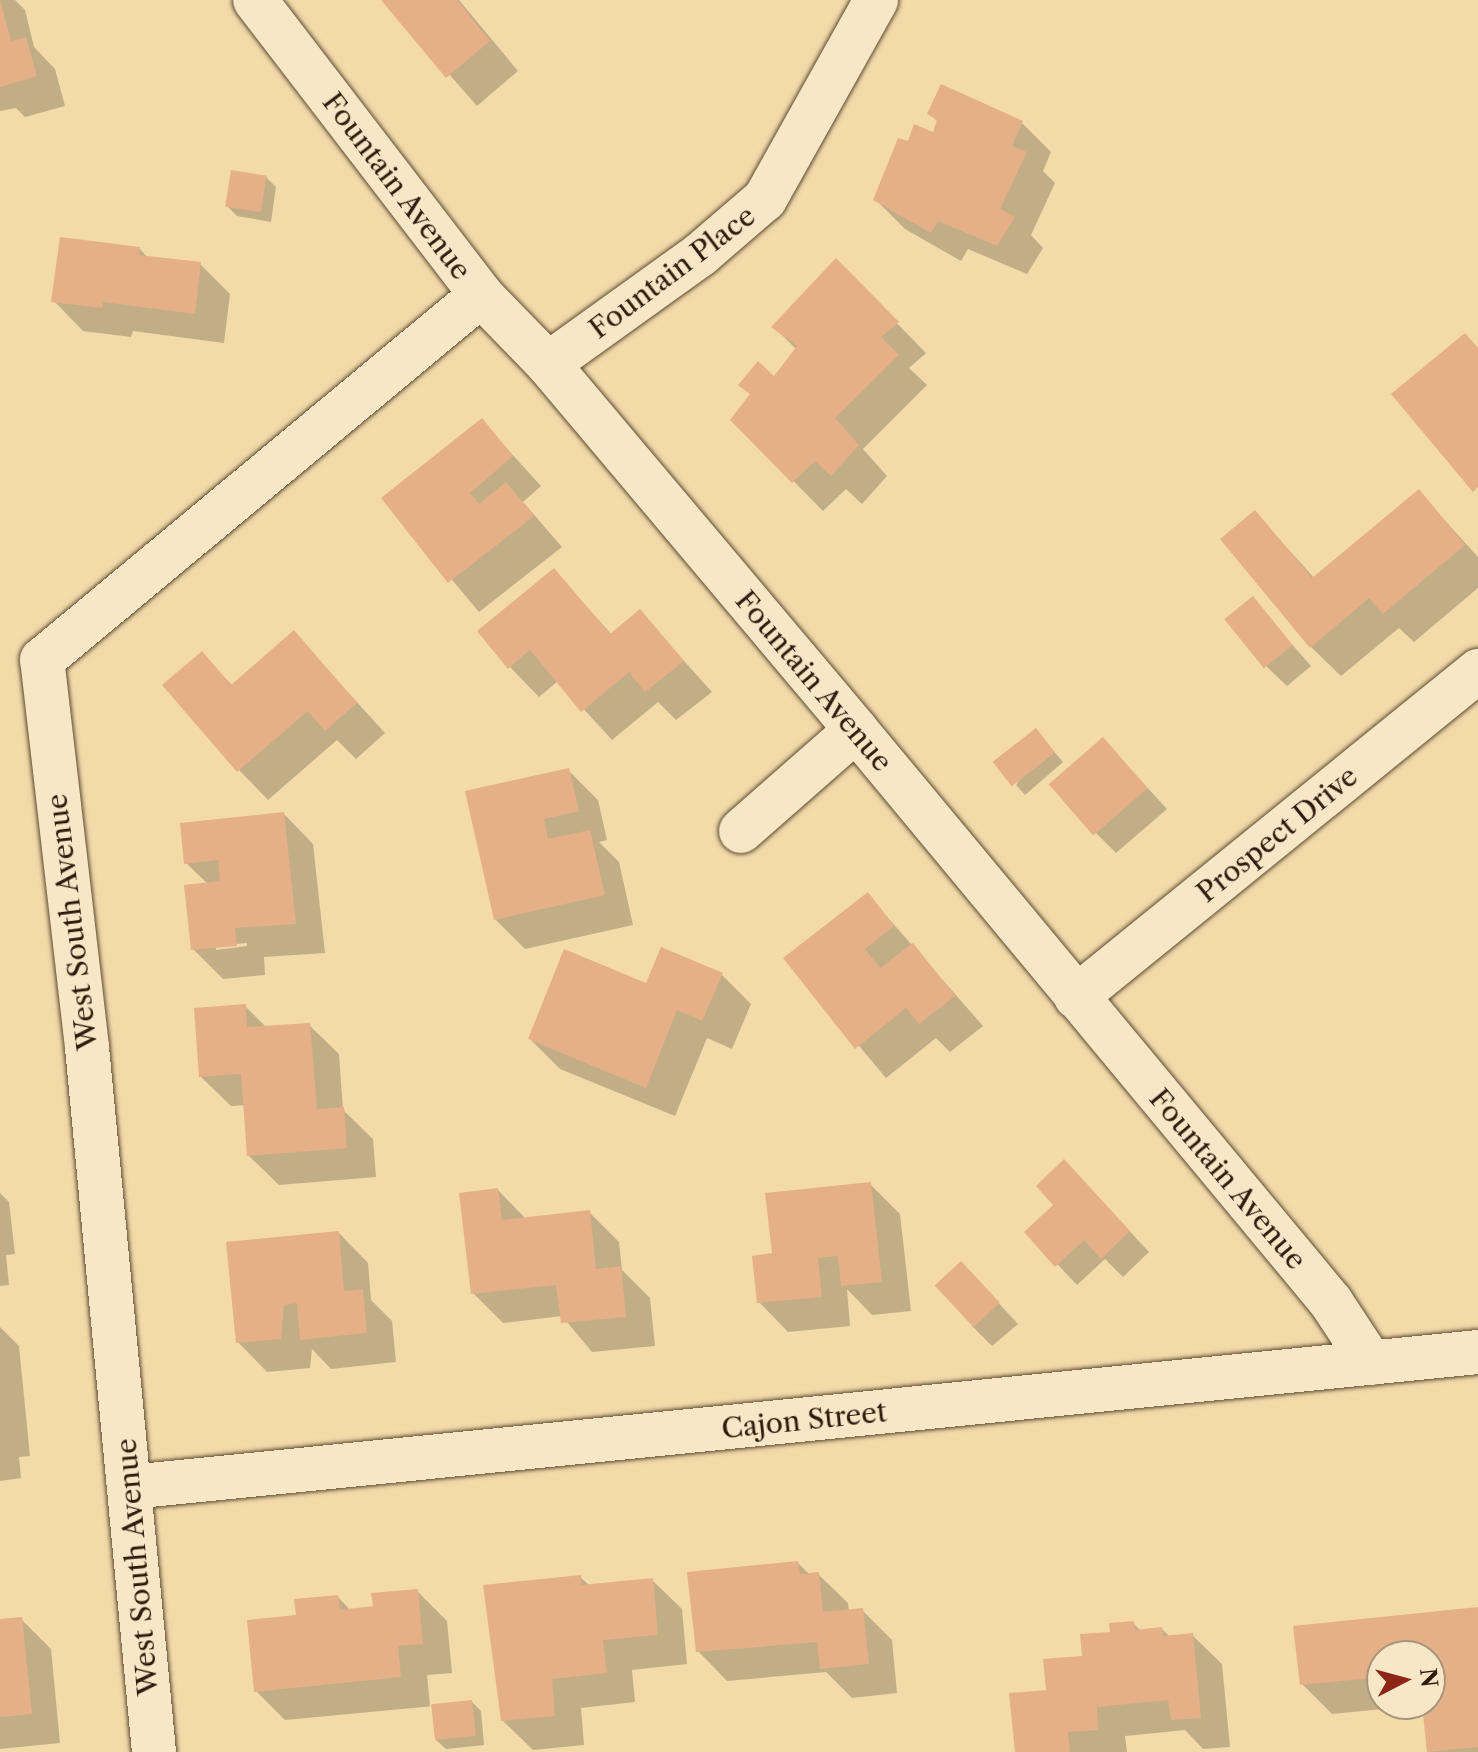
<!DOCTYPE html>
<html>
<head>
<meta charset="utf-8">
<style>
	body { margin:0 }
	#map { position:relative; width:1478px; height:1752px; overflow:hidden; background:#f2daa9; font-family:"Libre Caslon Text",serif }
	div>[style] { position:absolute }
	.shadow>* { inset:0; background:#0003 }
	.building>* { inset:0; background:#e5af87; transform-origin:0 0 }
	.roads { filter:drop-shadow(0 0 2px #5e4b34) drop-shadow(0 0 2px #5e4b34) }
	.street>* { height:44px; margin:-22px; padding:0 22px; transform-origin:22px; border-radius:22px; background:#f7e7c7 }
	span { translate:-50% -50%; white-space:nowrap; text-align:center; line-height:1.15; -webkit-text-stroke:6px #f7e7c7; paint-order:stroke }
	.street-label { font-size:28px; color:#2d1b0d }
	.north { position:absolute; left:1366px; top:1640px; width:80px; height:80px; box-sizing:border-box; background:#f7e7c7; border:2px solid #a6957d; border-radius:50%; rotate:84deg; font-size:22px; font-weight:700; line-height:32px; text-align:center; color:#2d1b0d }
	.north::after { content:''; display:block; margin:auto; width:28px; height:36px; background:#8f2418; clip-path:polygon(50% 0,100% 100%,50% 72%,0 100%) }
</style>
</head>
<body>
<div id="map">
	<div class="shadow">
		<div style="clip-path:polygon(0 0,15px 0,25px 10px,34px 47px,55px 69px,65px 106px,25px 117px,16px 108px,0 111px)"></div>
		<div style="clip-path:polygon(384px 0,459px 0,518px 71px,477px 106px)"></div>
		<div style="clip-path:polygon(930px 114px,1022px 123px,1051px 152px,1043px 171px,1055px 183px,1031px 235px,1043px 248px,1027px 274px,968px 249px,961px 261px,905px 229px,875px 199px,909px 144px,934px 134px,938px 122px)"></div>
		<div style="clip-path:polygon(266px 177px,276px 187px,271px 222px,237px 216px,227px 206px)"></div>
		<div style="clip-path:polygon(139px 248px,148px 258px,200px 264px,230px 294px,224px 343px,133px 331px,131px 337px,83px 331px,54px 301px)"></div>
		<div style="clip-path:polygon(836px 261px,926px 353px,909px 368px,927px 385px,863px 449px,887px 476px,862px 504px,846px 489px,823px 511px,732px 419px,751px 395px,740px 385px,774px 379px,797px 350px,774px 327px)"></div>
		<div style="clip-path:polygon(482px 421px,541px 486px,523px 502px,562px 547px,479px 612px,384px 499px)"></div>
		<div style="clip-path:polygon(1419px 492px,1478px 557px,1478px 588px,1414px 642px,1399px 628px,1341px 676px,1311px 647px,1255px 512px,1315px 579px)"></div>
		<div style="clip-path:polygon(554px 570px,612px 635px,640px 612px,712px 692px,676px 720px,658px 702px,612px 740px,558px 681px,539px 697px,510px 667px)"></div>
		<div style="clip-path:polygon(1252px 599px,1311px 666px,1287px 686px,1267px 667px)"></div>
		<div style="clip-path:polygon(294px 633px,385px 733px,356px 759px,337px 740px,268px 800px,239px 770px,202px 654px,233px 686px)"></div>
		<div style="clip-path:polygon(1045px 741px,1063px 762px,1025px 795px,1016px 785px)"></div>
		<div style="clip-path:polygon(1122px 760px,1167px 809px,1116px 853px,1096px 833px)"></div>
		<div style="clip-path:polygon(568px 770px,598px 800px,607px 840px,599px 842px,619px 862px,633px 925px,525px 949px,495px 919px,467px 792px)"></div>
		<div style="clip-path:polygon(evenodd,284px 814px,313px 844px,325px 953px,264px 957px,265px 975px,223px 979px,193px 949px,208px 884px,186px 863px,284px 814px,247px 943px,247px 946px,216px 950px,216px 946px,247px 943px)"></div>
		<div style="clip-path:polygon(868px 895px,983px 1026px,950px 1052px,936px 1038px,886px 1078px,786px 959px)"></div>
		<div style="clip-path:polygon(722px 975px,751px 1004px,732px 1049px,707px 1038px,675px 1116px,560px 1069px,530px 1039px,647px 986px)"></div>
		<div style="clip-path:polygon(245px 1006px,267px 1028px,309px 1025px,339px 1054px,343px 1110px,373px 1139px,376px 1177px,279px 1185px,249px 1156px,246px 1105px,231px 1106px,201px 1077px)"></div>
		<div style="clip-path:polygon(1084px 1182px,1149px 1252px,1123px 1277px,1105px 1259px,1077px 1285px,1027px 1232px)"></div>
		<div style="clip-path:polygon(870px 1184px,900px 1214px,911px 1311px,872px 1315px,847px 1289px,850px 1326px,788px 1332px,759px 1302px,774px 1255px)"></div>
		<div style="clip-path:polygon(498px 1190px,526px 1219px,589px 1212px,619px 1242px,622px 1270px,650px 1298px,655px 1346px,592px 1352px,562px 1316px,503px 1323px,473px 1293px)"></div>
		<div style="clip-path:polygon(0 1193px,9px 1202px,15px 1254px,6px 1255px,9px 1285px,0 1286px)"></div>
		<div style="clip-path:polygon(339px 1233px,368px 1263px,371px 1300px,392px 1321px,396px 1362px,331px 1369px,312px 1349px,310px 1368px,267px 1372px,238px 1342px)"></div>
		<div style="clip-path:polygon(981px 1284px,1018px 1324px,992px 1346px,972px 1326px)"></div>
		<div style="clip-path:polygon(0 1327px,19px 1346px,30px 1456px,19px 1457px,21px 1478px,0 1481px)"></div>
		<div style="clip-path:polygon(798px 1563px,810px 1575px,818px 1574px,848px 1603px,849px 1611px,862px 1610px,892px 1640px,897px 1693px,852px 1698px,826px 1672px,727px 1681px,698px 1651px)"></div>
		<div style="clip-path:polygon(580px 1577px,590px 1586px,652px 1580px,682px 1609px,687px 1664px,632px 1670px,635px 1702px,581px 1708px,584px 1745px,533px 1750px,503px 1721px)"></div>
		<div style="clip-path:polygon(417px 1591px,447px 1621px,452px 1673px,427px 1675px,430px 1706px,472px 1702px,481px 1711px,484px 1745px,446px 1749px,436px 1740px,434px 1706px,285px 1720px,256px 1691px,298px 1617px,338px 1597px,351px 1611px,375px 1608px)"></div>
		<div style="clip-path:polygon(evenodd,1478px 1609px,1478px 1752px,1429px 1752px,1424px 1705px,1332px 1714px,1302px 1684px,1478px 1609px,1382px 1656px,1430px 1656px,1430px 1704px,1382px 1704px,1382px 1656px)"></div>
		<div style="clip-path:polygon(21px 1619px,51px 1649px,60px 1743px,0 1749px,0 1621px)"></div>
		<div style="clip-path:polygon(1133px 1623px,1141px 1631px,1162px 1629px,1170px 1637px,1192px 1635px,1222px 1664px,1230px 1747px,1203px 1749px,1185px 1730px,1125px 1736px,1127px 1752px,1017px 1752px,1048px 1691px,1112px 1633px)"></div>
	</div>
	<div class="building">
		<div style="clip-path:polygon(0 0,11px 41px,26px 37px,37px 76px,0 87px)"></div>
		<div style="clip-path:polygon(381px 0,457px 0,490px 41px,446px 78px)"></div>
		<div style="clip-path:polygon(941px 84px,1023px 121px,1012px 146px,1027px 152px,1000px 209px,1015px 217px,997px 246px,938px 221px,931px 233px,873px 200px,898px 138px,908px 141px,914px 124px,933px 132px,937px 120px,927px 114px)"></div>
		<div style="left:231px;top:170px;width:36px;height:37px;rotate:9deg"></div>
		<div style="clip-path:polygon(60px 237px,140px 247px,139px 255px,201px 262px,195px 314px,103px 302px,102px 308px,51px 302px)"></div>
		<div style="clip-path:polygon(836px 258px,899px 322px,881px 337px,899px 355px,835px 418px,859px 445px,831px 476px,815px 461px,792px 483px,730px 420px,750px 394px,738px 385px,758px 361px,774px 376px,797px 346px,771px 327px)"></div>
		<div style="clip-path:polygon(1465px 333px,1478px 348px,1478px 487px,1473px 492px,1391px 394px)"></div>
		<div style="clip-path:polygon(482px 418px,513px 456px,470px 493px,479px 504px,506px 482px,534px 516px,448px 583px,381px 498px)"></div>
		<div style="clip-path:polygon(1419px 489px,1465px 545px,1383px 614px,1369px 598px,1310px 648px,1220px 539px,1255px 510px,1312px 578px)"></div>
		<div style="clip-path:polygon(554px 568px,610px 634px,640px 609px,684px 661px,645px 692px,629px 672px,581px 712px,530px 650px,508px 669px,477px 631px)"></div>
		<div style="left:1253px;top:596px;width:63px;height:37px;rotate:51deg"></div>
		<div style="clip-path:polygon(294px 630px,357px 703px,325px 731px,308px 711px,237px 772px,162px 685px,202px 651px,231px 685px)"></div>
		<div style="left:1036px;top:728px;width:31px;height:55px;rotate:52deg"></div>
		<div style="left:1103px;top:737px;width:68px;height:72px;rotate:49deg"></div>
		<div style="clip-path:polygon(569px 768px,579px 811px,544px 819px,548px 839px,590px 830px,605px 895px,494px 920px,465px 791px)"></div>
		<div style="clip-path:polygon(284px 812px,296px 924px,235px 928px,237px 946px,191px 950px,184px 885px,220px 881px,218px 860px,184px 864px,180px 823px)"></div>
		<div style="clip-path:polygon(868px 892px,894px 926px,865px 949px,880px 968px,913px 943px,955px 996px,919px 1024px,906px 1008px,855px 1049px,783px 958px)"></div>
		<div style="clip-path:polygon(661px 947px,723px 973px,702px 1021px,677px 1010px,646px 1088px,528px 1039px,564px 949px,646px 983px)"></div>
		<div style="clip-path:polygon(246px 1004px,247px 1027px,310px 1023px,317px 1109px,344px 1107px,347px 1148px,247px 1156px,241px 1074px,199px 1077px,194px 1008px)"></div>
		<div style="clip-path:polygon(1064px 1159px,1130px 1231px,1101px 1259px,1084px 1240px,1055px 1267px,1024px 1232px,1053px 1205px,1036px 1186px)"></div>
		<div style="clip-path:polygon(871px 1182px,882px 1282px,841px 1286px,838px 1256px,818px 1258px,822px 1297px,757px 1303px,752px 1256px,772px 1253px,765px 1193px)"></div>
		<div style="clip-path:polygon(498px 1188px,502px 1220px,590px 1210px,596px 1269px,621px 1266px,626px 1317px,561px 1323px,556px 1285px,471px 1294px,459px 1193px)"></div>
		<div style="clip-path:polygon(339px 1231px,344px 1291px,363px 1289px,367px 1333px,300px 1340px,297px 1303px,284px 1305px,281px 1339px,236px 1343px,226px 1242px)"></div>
		<div style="left:961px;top:1261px;width:57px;height:36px;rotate:47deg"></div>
		<div style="clip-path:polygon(798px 1561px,800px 1574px,819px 1572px,823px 1612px,863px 1608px,869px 1664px,820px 1669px,817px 1642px,696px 1652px,687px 1572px)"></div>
		<div style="clip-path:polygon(581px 1575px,581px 1585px,653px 1578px,658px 1635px,603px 1640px,607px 1673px,552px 1679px,555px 1716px,501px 1721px,483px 1585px)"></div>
		<div style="clip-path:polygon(418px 1589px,423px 1644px,398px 1646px,401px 1677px,254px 1692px,247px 1620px,296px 1615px,294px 1599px,338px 1595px,340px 1610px,373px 1606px,371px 1593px)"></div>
		<div style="clip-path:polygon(1478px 1607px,1478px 1747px,1427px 1752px,1422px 1704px,1430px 1704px,1430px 1656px,1382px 1656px,1382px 1677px,1300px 1685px,1293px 1626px)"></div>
		<div style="clip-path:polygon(22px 1617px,32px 1714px,0 1717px,0 1619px)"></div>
		<div style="clip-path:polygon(1134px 1621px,1135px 1630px,1162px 1627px,1163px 1636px,1193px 1633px,1201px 1718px,1171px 1720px,1168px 1700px,1097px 1707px,1098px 1730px,1068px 1732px,1070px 1752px,1015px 1752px,1009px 1693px,1046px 1690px,1043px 1659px,1082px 1656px,1080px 1634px,1110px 1632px,1109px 1623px)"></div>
		<div style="left:472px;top:1700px;width:36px;height:41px;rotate:84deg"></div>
	</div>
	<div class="roads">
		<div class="street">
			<div style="left:255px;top:0;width:372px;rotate:52.5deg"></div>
			<div style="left:481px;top:295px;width:96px;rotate:45.8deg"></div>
			<div style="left:548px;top:364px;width:478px;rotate:49.9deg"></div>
			<div style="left:856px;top:730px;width:744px;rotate:50.29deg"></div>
			<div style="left:1331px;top:1302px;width:73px;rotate:56.7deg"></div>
			<div style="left:548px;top:364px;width:188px;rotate:-35.7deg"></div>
			<div style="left:701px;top:254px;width:84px;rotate:-40.7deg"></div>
			<div style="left:765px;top:199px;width:228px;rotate:-60.8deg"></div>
			<div style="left:741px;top:831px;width:153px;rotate:-41.3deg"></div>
			<div style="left:1076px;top:997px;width:518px;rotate:-39.04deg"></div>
			<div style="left:130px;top:1487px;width:1355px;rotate:-5.72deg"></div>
			<div style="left:154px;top:1752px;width:708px;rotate:-95.43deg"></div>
			<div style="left:87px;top:1047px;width:390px;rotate:-96.6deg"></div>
			<div style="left:42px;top:660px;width:571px;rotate:-39.74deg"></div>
		</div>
	</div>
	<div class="street-label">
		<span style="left:397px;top:186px;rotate:53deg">Fountain Avenue</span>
		<span style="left:672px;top:272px;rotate:-37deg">Fountain Place</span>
		<span style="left:814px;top:681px;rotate:50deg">Fountain Avenue</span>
		<span style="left:1277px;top:834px;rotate:-39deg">Prospect Drive</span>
		<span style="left:72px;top:922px;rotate:-97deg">West South Avenue</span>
		<span style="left:1228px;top:1179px;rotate:50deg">Fountain Avenue</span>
		<span style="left:804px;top:1420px;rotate:-6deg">Cajon Street</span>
		<span style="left:137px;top:1567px;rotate:-95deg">West South Avenue</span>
	</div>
	<div class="north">N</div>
</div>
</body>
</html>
